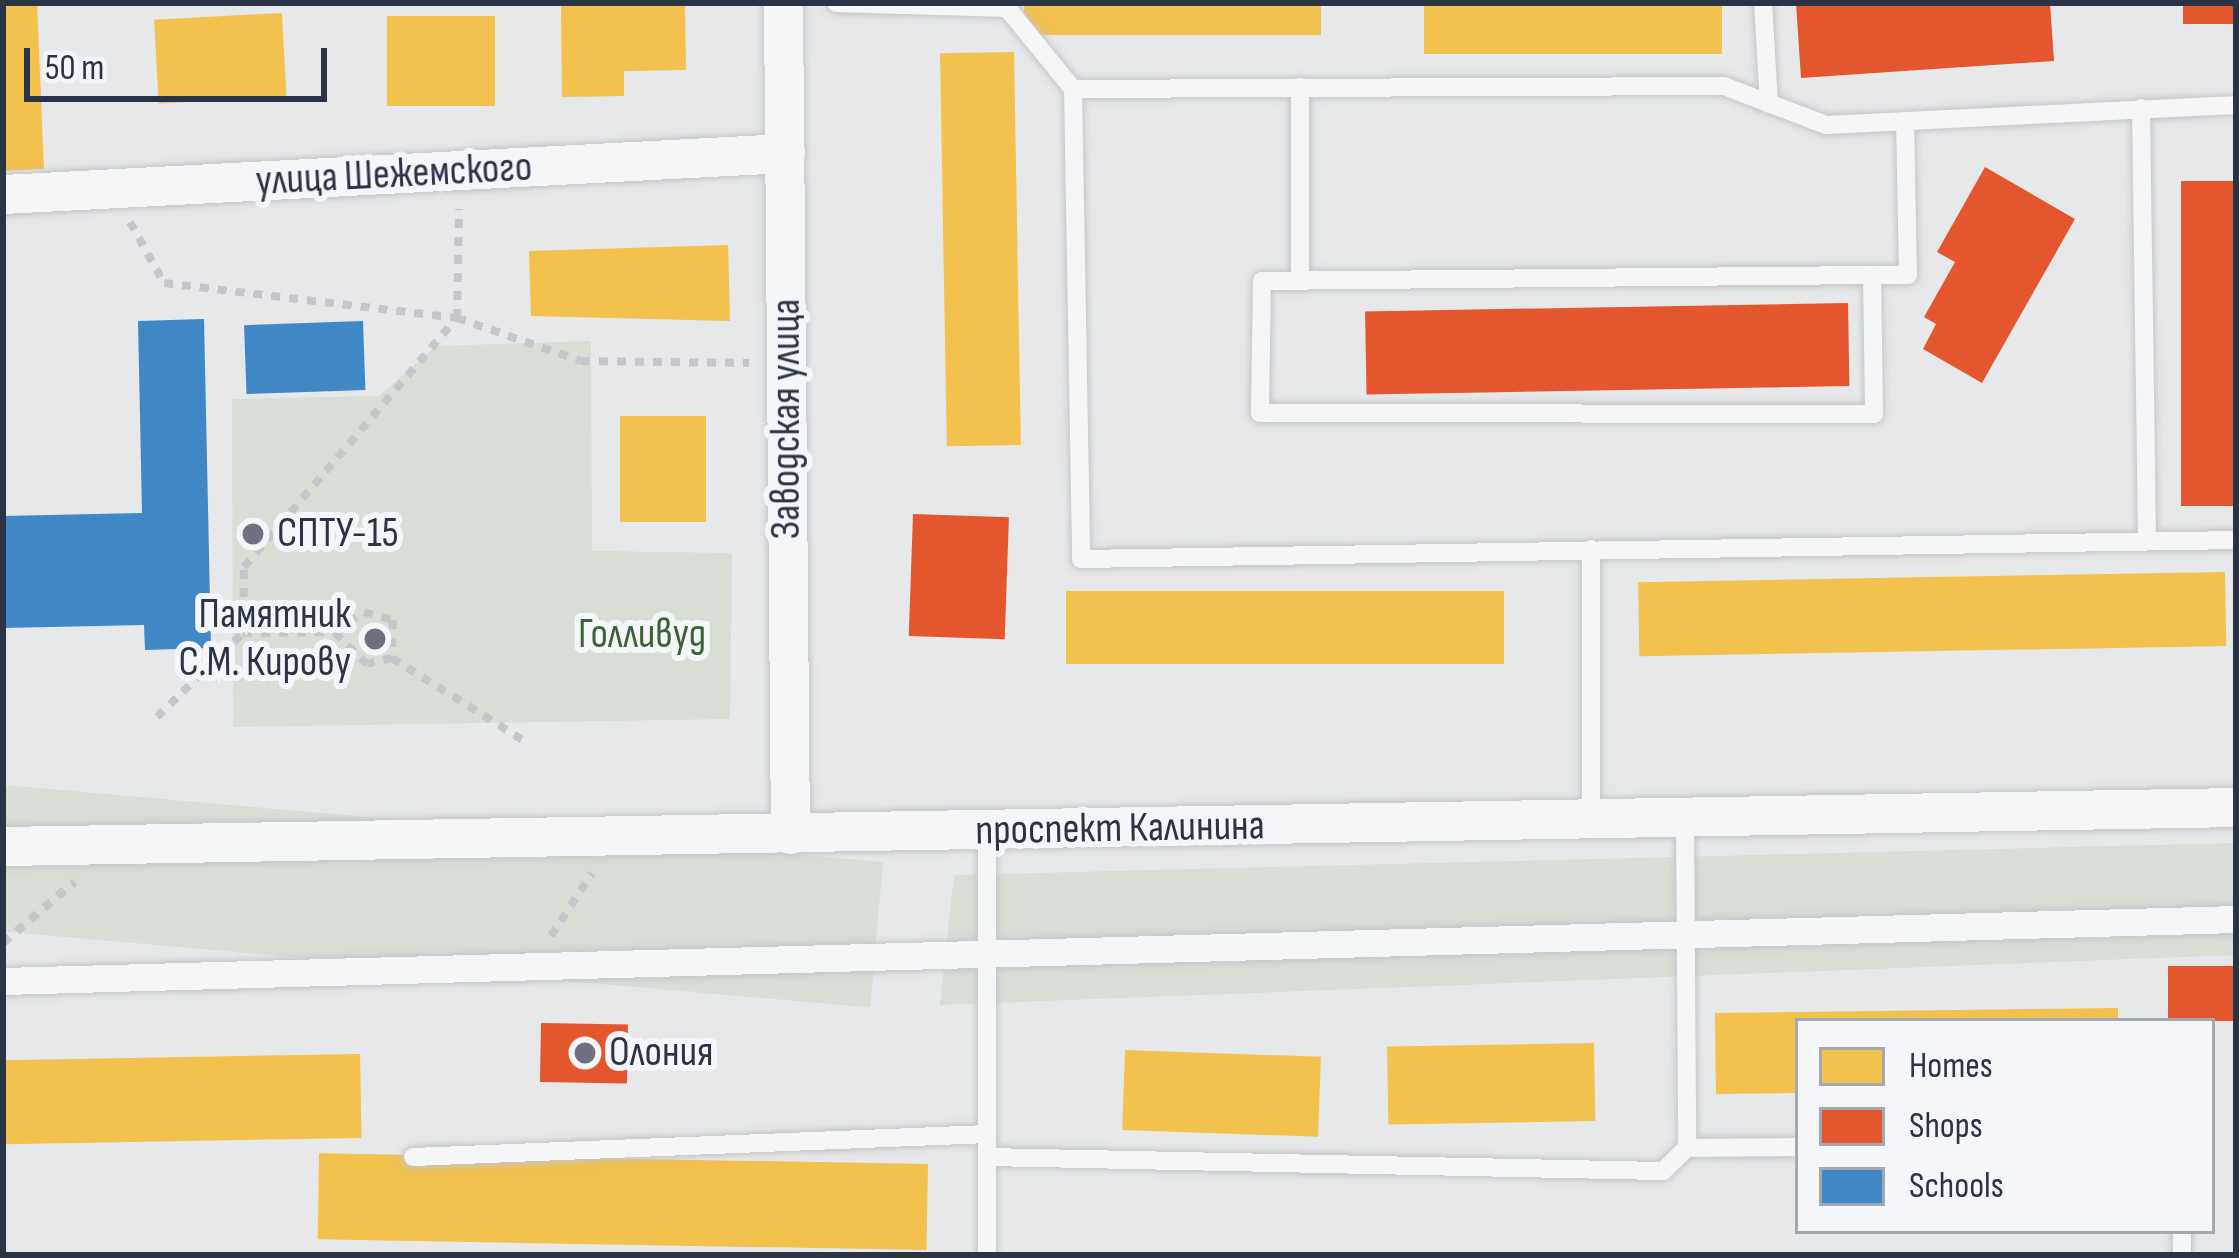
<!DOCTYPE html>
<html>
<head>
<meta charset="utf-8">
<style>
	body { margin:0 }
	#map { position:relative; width:2239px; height:1258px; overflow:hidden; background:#e6e8ea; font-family:"Sofia Sans Condensed",sans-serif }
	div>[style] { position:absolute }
	.green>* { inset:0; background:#d6ded6; transform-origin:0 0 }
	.homes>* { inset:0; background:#f2c14e; transform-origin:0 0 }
	.shops>* { inset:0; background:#e4572e; transform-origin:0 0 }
	.schools>* { inset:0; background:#3f88c5; transform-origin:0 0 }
	.path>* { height:8px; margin-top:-4px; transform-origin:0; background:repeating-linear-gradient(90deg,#c5c6ca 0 9px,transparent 0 18px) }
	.roads { filter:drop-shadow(0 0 3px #c4c6c8) drop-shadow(0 0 3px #c4c6c8) }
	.service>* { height:18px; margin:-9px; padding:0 9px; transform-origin:9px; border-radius:9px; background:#f5f6f7 }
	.pedestrian>* { height:27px; margin:-13.5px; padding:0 13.5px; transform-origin:13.5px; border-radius:13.5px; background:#f5f6f7 }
	.minor>* { height:39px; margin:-19.5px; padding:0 19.5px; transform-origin:19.5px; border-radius:19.5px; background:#f5f6f7 }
	.dots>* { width:33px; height:33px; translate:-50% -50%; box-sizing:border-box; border:6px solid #f4f6f9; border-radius:50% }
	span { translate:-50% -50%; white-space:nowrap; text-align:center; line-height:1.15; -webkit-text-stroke:12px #f4f6f9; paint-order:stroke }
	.street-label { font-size:42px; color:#2b3445 }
	.poi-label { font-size:42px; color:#2b3445 }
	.left { translate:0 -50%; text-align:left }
	.right { translate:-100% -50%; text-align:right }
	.park-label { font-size:42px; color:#3f6138 }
	.frame { position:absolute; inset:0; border:6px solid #2b3445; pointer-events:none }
	.legend { position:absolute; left:1795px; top:1018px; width:420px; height:216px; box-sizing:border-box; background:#f4f6f9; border:3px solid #a4a8b1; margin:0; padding:15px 21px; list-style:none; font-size:36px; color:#2b3445 }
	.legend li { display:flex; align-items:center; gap:24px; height:60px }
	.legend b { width:60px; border:3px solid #a4a8b1 }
	.scale { position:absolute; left:24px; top:48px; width:303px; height:54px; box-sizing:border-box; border:6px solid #2b3445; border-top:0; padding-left:15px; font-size:36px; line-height:42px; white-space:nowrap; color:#2b3445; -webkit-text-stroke:9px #f4f6f9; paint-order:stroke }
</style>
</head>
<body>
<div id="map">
	<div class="green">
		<div style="clip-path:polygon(591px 341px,592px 551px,732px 553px,730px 719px,233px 727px,232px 399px,379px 396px,436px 346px)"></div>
		<div style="clip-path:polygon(2236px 843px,2236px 955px,940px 1005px,954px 875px)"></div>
		<div style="left:883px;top:862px;width:146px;height:880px;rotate:95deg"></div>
	</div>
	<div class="homes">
		<div style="clip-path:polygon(3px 3px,37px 3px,44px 169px,3px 171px)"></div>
		<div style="clip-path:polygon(685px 3px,686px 70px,624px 71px,624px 96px,562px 97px,561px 6px)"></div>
		<div style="left:1024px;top:3px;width:297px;height:32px"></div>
		<div style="left:1424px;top:3px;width:298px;height:51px"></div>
		<div style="left:282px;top:13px;width:84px;height:128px;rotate:87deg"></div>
		<div style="left:387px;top:16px;width:108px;height:90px"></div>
		<div style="left:1014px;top:52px;width:393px;height:74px;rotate:89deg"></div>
		<div style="clip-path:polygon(728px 245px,730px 321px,531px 316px,529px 251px)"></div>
		<div style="left:620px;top:416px;width:86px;height:106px"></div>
		<div style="left:2225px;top:572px;width:74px;height:587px;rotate:89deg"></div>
		<div style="left:1504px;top:591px;width:73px;height:438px;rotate:90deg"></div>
		<div style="clip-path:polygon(2118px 1008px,2118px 1021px,1798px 1021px,1798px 1093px,1716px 1094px,1715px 1013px)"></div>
		<div style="left:1594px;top:1043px;width:78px;height:207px;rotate:89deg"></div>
		<div style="left:1125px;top:1050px;width:196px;height:80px;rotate:2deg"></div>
		<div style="left:360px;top:1054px;width:84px;height:357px;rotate:89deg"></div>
		<div style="left:928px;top:1164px;width:86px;height:609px;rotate:91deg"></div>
	</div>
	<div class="shops">
		<div style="clip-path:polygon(1796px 3px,2050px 3px,2054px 61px,1801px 78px)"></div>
		<div style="left:2183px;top:3px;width:53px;height:21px"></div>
		<div style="clip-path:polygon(1985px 167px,2075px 219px,1982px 383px,1923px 349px,1936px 324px,1924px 317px,1955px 262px,1937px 252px)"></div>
		<div style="left:2236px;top:181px;width:325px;height:55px;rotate:90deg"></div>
		<div style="left:1848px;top:303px;width:83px;height:483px;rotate:89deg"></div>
		<div style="left:913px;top:514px;width:96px;height:122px;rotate:2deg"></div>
		<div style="left:2236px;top:966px;width:55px;height:68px;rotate:90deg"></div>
		<div style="left:541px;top:1023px;width:87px;height:59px;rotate:1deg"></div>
	</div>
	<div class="schools">
		<div style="clip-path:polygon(204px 319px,211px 648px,145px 650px,144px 625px,3px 628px,3px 516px,142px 513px,138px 321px)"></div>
		<div style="left:363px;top:321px;width:69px;height:119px;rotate:88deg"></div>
	</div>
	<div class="path">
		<div style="left:130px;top:222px;width:70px;rotate:60.9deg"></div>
		<div style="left:164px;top:283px;width:295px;rotate:6.8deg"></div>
		<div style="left:457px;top:318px;width:131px;rotate:19.1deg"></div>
		<div style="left:581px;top:361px;width:168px;rotate:0.7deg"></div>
		<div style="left:243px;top:633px;width:66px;rotate:-89.1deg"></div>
		<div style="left:244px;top:567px;width:328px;rotate:-49.5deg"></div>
		<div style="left:457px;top:318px;width:109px;rotate:-88.9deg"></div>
		<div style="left:392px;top:658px;width:26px;rotate:167deg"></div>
		<div style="left:367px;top:664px;width:46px;rotate:-135.9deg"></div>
		<div style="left:334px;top:632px;width:36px;rotate:-34deg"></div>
		<div style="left:364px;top:612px;width:30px;rotate:15deg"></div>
		<div style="left:393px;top:620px;width:38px;rotate:92deg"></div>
		<div style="left:392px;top:658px;width:162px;rotate:32.1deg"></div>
		<div style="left:157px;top:717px;width:120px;rotate:-44.3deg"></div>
		<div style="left:243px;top:633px;width:91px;rotate:-0.6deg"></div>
		<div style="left:551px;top:936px;width:75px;rotate:-56.9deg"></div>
		<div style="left:3px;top:943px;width:94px;rotate:-40.3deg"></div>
		<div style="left:3px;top:943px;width:90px;rotate:-40.9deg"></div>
	</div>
	<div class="roads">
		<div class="service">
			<div style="left:836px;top:3px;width:171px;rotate:1.7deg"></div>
			<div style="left:1007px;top:8px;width:104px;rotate:50.8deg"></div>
			<div style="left:1763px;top:3px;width:101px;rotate:86.6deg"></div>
			<div style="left:2236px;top:105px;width:410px;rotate:177.2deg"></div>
			<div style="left:1826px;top:125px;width:109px;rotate:-159.1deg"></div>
			<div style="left:1724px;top:86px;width:651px;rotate:179.74deg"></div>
			<div style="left:1073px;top:89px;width:470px;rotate:89deg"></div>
			<div style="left:1081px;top:559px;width:1155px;rotate:-0.94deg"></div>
			<div style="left:2141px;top:108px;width:431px;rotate:89.2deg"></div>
			<div style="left:1872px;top:275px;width:610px;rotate:179.44deg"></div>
			<div style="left:1262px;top:281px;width:132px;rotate:90.9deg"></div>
			<div style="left:1260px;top:413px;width:614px;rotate:0.09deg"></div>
			<div style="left:1874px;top:414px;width:139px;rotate:-90.8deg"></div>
			<div style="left:1872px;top:275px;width:36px"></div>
			<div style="left:1908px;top:275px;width:154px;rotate:-91.1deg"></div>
			<div style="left:1300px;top:281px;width:194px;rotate:-90deg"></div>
			<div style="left:1591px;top:549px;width:271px;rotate:90deg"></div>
			<div style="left:1685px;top:821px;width:327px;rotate:89.6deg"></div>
			<div style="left:1687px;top:1148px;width:111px;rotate:-0.5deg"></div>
			<div style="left:413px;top:1157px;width:574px;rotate:-2.29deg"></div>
			<div style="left:987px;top:1157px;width:676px;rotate:1.19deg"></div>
			<div style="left:1663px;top:1171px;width:33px;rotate:-44deg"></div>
			<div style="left:2182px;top:1231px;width:24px;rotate:90deg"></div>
			<div style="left:987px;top:1255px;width:424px;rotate:-90deg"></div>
		</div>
		<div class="pedestrian">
			<div style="left:3px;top:981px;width:2234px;rotate:-1.59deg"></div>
		</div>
		<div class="minor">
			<div style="left:783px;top:3px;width:831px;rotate:89.52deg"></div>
			<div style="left:3px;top:194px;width:783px;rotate:-3deg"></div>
			<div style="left:3px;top:846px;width:2233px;rotate:-1deg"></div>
		</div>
	</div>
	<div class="dots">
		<div style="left:253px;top:534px;background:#6c737f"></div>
		<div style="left:375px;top:639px;background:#6c737f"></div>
		<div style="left:585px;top:1053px;background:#6c737f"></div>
	</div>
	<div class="street-label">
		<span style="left:394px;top:175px;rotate:-3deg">улица Шежемского</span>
		<span style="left:787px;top:419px;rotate:-90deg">Заводская улица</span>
		<span style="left:1120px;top:829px;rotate:-1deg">проспект Калинина</span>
	</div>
	<div class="poi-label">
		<span class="left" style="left:277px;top:534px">СПТУ-15</span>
		<span class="right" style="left:351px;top:639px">Памятник<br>С.М. Кирову</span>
		<span class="left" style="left:609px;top:1053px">Олония</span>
	</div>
	<div class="park-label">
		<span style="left:642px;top:635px">Голливуд</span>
	</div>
	<div class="frame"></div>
	<ul class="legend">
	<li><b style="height:33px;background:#f2c14e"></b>Homes</li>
	<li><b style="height:33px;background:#e4572e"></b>Shops</li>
	<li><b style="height:33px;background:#3f88c5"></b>Schools</li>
	</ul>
	<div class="scale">50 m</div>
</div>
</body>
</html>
